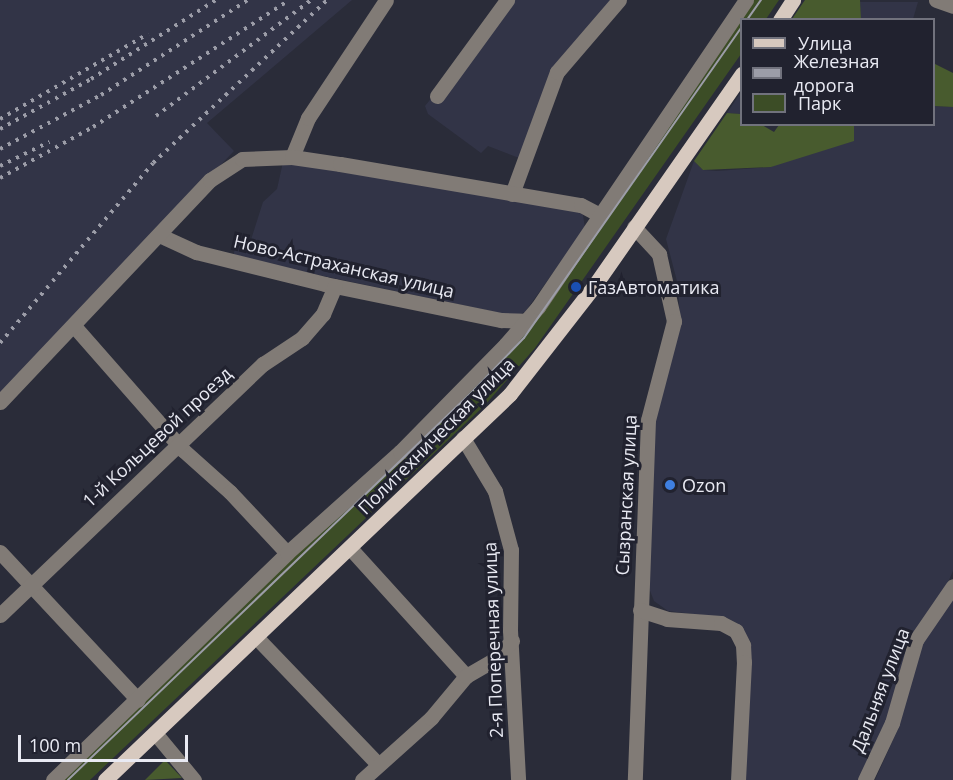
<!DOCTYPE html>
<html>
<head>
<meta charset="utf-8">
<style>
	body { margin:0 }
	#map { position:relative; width:953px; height:780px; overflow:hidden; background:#2a2c39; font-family:"Open Sans",sans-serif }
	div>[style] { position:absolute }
	.built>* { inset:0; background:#323447 }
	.green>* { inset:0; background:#3c4d26 }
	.forest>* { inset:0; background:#485b2e }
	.minor>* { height:15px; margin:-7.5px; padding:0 7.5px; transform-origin:7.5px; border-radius:7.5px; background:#817b76 }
	.major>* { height:15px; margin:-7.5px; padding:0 7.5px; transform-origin:7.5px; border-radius:7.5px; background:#d7c9bf }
	.tram>* { height:1.5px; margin:-0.75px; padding:0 0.75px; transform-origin:0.75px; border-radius:0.75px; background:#9c9da8 }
	.rail>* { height:4px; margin-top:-2px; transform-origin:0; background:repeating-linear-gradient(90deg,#9c9da8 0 3px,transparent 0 9px) }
	.dots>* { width:16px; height:16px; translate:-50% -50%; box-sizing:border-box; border:3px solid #21222f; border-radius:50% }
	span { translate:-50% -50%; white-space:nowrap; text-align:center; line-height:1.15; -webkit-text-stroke:6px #21222f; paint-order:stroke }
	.street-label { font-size:18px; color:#e9eaf3 }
	.poi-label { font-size:18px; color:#e9eaf3 }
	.left { translate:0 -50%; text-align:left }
	.legend { position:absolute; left:740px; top:18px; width:195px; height:108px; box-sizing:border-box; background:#21222f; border:2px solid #71727d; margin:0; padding:8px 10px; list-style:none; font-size:18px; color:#e9eaf3 }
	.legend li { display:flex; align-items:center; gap:12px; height:30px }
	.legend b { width:30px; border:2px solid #71727d }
	.scale { position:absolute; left:18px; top:735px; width:170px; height:27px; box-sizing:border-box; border:3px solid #e9eaf3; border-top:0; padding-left:8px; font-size:18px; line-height:21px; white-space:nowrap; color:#e9eaf3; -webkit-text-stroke:4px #21222f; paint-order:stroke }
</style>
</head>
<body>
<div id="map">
	<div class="built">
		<div style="clip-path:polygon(0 0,352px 0,207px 123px,234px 151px,0 396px)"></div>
		<div style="clip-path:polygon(510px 0,615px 0,568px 49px,519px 158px,488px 146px,481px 153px,428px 114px,425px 106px)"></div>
		<div style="clip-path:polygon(860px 2px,918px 2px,913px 19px,861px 20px)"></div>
		<div style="clip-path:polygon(741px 92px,741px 114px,727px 113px)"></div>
		<div style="clip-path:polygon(934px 106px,953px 107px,953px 571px,860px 780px,746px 780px,751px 642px,737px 623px,727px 618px,668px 611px,654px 601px,649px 588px,653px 427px,680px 321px,678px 285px,666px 239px,694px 161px,703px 170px,717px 171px,771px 167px,853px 129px,854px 125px,934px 124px)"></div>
		<div style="clip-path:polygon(283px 162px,578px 211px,583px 215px,585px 228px,525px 312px,515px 316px,233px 257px,236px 244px,249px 246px,263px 202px,277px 189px)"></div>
		<div style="clip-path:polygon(953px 597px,953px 780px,875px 780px,898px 729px,915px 661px,925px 637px)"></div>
	</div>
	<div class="green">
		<div style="clip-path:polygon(751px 0,779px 0,766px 19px,742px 20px,741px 54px,535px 348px,485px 405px,90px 780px,56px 780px,510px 345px)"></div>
	</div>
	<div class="forest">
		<div style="clip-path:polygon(805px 0,860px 0,861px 19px,792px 19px)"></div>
		<div style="clip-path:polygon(935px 64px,953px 73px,953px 107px,934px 106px)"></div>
		<div style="clip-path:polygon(727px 113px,741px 114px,742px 124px,762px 125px,774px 132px,779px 125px,854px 125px,854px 141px,771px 167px,703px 170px,694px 161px)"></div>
		<div style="clip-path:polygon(165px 760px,182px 778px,145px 780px)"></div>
	</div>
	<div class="minor">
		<div style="left:936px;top:0;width:18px;rotate:19deg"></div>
		<div style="left:437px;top:96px;width:119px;rotate:-53.9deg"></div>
		<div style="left:292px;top:157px;width:42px;rotate:-67.7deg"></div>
		<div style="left:308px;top:118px;width:141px;rotate:-56.5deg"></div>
		<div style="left:512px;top:194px;width:130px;rotate:-69.8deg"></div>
		<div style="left:557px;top:72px;width:95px;rotate:-49.3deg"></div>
		<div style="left:634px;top:227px;width:37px;rotate:47deg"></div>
		<div style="left:659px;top:254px;width:69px;rotate:77.4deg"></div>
		<div style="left:674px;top:321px;width:102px;rotate:104.7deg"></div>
		<div style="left:648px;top:420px;width:360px;rotate:92.1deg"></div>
		<div style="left:159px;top:235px;width:41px;rotate:24.7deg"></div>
		<div style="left:196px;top:252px;width:133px;rotate:13.9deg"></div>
		<div style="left:325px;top:284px;width:180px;rotate:11.6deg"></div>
		<div style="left:501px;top:320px;width:24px;rotate:2deg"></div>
		<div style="left:74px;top:326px;width:165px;rotate:48.7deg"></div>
		<div style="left:183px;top:450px;width:63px;rotate:41.8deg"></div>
		<div style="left:230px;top:492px;width:83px;rotate:46.9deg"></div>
		<div style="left:0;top:402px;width:306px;rotate:-46.6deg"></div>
		<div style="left:210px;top:180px;width:38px;rotate:-33deg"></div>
		<div style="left:242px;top:159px;width:50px;rotate:-2.3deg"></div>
		<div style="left:292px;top:157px;width:49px;rotate:8.3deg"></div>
		<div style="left:340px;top:164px;width:244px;rotate:9.7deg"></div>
		<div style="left:581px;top:205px;width:19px;rotate:28deg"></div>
		<div style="left:463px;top:438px;width:62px;rotate:58.9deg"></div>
		<div style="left:495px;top:491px;width:61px;rotate:74.8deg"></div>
		<div style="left:511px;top:550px;width:80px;rotate:90.7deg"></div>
		<div style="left:510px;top:630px;width:150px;rotate:86.9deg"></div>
		<div style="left:350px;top:548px;width:173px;rotate:47.8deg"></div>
		<div style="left:0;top:552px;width:202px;rotate:47deg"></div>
		<div style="left:640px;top:610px;width:28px;rotate:18deg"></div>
		<div style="left:667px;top:619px;width:54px;rotate:4.2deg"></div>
		<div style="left:721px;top:623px;width:17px;rotate:28deg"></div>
		<div style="left:736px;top:631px;width:16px;rotate:63deg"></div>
		<div style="left:743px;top:645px;width:17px;rotate:87deg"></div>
		<div style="left:744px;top:662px;width:118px;rotate:92.9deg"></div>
		<div style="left:0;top:615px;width:364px;rotate:-43.7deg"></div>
		<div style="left:263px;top:364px;width:47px;rotate:-33.7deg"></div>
		<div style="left:302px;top:338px;width:32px;rotate:-49deg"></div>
		<div style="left:323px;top:314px;width:30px;rotate:-67deg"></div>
		<div style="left:256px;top:637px;width:176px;rotate:46.2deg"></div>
		<div style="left:155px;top:733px;width:61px;rotate:50.3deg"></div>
		<div style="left:53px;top:780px;width:326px;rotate:-44.1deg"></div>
		<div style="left:287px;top:553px;width:152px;rotate:-41.8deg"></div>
		<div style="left:400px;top:452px;width:151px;rotate:-45.5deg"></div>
		<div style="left:506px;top:344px;width:49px;rotate:-49.1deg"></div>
		<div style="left:538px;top:307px;width:371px;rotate:-55.9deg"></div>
		<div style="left:362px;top:780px;width:93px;rotate:-41.9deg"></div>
		<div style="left:431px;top:718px;width:55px;rotate:-50.2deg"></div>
		<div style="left:466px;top:676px;width:34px;rotate:-30deg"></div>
		<div style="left:495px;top:659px;width:25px;rotate:-47deg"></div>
		<div style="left:865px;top:780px;width:63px;rotate:-64.7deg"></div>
		<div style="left:892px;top:723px;width:86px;rotate:-73.9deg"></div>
		<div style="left:916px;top:640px;width:65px;rotate:-55.6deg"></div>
	</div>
	<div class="major">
		<div style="left:780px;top:20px;width:24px;rotate:-57deg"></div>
		<div style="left:105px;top:780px;width:559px;rotate:-43.62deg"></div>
		<div style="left:510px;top:394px;width:137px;rotate:-52.1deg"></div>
		<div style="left:594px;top:286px;width:259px;rotate:-55.1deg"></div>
	</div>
	<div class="tram">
		<div style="left:747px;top:20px;width:24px;rotate:-55deg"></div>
		<div style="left:68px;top:780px;width:560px;rotate:-43.84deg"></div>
		<div style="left:472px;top:392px;width:75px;rotate:-46.1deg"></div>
		<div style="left:524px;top:338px;width:380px;rotate:-55deg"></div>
	</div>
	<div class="rail">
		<div style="left:156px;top:116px;width:194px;rotate:-36.8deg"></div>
		<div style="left:0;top:119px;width:171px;rotate:-29.9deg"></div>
		<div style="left:0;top:129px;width:104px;rotate:-28.8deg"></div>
		<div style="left:91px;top:79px;width:148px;rotate:-32.3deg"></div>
		<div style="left:0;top:149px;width:115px;rotate:-28.1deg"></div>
		<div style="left:101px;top:95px;width:175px;rotate:-32.9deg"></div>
		<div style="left:0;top:166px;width:55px;rotate:-26.1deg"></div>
		<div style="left:0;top:178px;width:106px;rotate:-28.7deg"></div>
		<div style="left:93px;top:127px;width:234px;rotate:-32.9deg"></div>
		<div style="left:0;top:343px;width:236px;rotate:-49.6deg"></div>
		<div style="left:153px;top:163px;width:238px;rotate:-43.1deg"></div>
	</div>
	<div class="dots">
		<div style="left:576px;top:287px;background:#1a4fb4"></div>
		<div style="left:670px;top:485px;background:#3f7fe0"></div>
	</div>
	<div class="street-label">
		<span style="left:344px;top:266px;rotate:13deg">Ново-Астраханская улица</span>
		<span style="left:436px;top:436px;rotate:-45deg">Политехническая улица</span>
		<span style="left:157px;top:437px;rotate:-43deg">1-й Кольцевой проезд</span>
		<span style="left:626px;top:495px;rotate:-87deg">Сызранская улица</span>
		<span style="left:493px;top:640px;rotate:-92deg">2-я Поперечная улица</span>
		<span style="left:880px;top:690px;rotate:-69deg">Дальняя улица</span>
	</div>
	<div class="poi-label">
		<span class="left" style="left:588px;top:287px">ГазАвтоматика</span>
		<span class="left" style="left:682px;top:485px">Ozon</span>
	</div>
	<ul class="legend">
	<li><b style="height:8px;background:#d7c9bf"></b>Улица</li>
	<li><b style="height:8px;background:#9c9da8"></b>Железная дорога</li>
	<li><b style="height:16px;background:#3c4d26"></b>Парк</li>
	</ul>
	<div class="scale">100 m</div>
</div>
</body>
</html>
